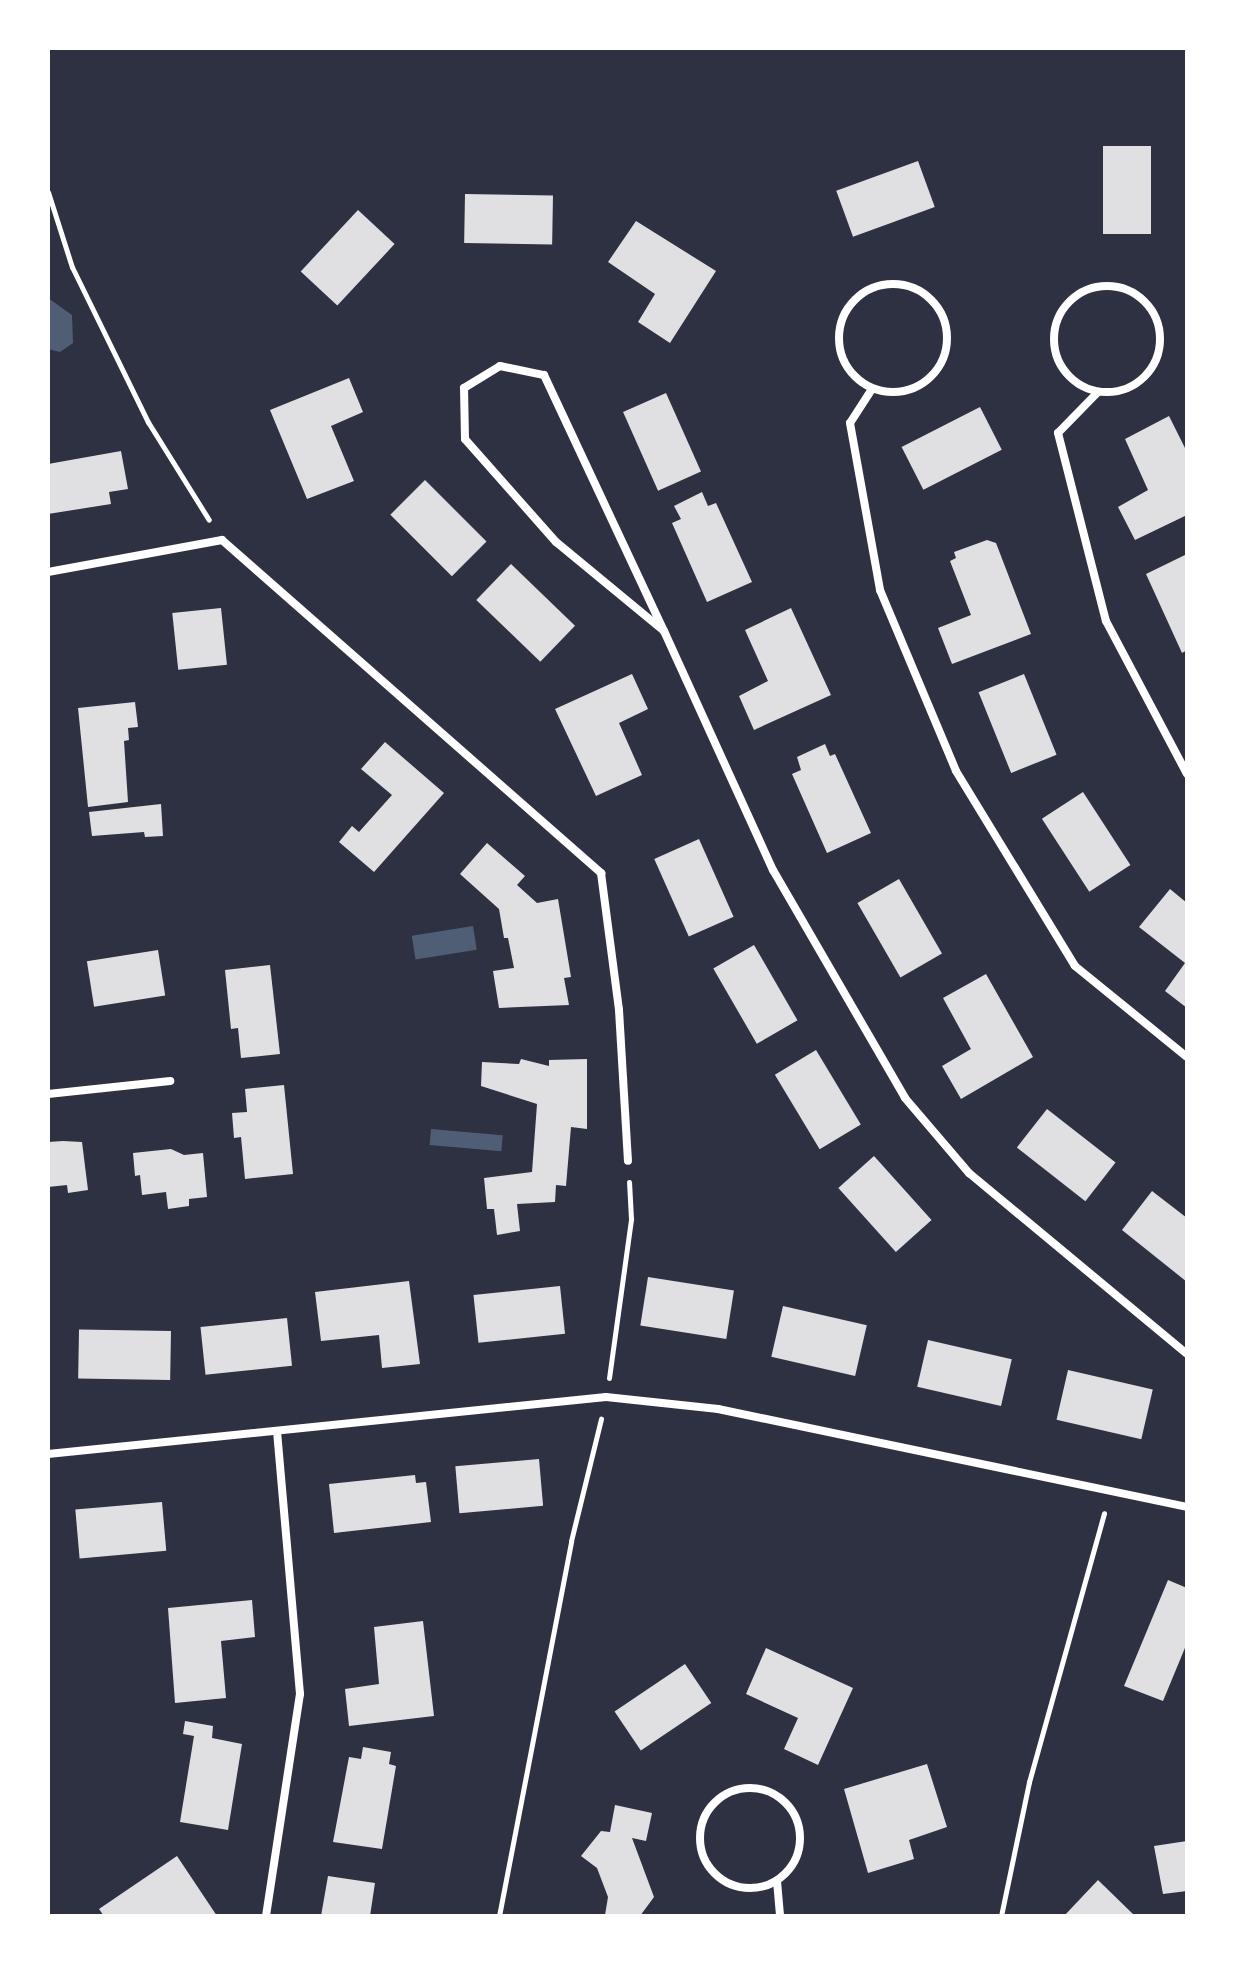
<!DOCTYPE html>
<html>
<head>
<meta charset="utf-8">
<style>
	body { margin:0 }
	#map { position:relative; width:1235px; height:1964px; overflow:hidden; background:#2d3142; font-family:"Golos Text",sans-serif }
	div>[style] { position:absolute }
	.water>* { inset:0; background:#4f5d75; transform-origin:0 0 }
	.building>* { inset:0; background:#e0e0e3; transform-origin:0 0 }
	.path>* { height:5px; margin:-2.5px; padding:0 2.5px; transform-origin:2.5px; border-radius:2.5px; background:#fff }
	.minor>* { height:8px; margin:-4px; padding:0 4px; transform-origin:4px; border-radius:4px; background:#fff }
	.minor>.ring { margin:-4px; padding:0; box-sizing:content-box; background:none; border:8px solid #fff; border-radius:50% }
	span { translate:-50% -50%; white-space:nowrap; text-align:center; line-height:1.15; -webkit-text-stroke:6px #fff; paint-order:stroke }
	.frame { position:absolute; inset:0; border:50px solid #fff; pointer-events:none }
</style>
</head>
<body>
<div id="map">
	<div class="water">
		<div style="clip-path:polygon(48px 298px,72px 315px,73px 343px,60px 352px,48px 349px)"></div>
		<div style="left:473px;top:926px;width:24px;height:62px;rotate:81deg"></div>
		<div style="left:431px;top:1129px;width:72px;height:16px;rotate:5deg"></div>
	</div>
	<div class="building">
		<div style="left:1103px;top:146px;width:48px;height:88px"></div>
		<div style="left:918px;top:161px;width:49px;height:87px;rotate:70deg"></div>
		<div style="left:465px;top:194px;width:88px;height:49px;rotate:1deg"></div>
		<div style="left:358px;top:210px;width:50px;height:84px;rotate:43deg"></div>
		<div style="clip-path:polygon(636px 221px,716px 271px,670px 343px,638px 322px,655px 294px,608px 262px)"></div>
		<div style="clip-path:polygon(349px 378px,363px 412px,331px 426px,354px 481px,307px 499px,270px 410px)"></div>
		<div style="left:666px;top:393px;width:86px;height:47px;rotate:66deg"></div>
		<div style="left:980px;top:407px;width:48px;height:88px;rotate:63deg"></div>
		<div style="clip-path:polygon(1169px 416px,1187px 452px,1187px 515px,1135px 540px,1118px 507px,1148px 490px,1125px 439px)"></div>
		<div style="clip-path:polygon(121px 451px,128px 489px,109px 492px,111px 504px,48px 514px,48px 464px)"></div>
		<div style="left:425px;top:480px;width:87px;height:49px;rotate:45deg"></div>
		<div style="clip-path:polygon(702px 492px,708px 506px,716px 503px,752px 582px,707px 602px,672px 523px,681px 519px,674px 506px)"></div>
		<div style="clip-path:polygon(987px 540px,996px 543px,1031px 634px,952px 664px,938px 628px,971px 615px,950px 561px,956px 558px,954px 552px)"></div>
		<div style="clip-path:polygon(1187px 554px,1187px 650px,1182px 653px,1146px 574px)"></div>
		<div style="left:511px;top:564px;width:89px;height:50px;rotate:44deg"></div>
		<div style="left:221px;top:608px;width:57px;height:49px;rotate:84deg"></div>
		<div style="clip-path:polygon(791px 608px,831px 695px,754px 730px,739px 696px,768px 681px,745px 630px)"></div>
		<div style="clip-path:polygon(632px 674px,648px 709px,619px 723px,642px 775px,596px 796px,555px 709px)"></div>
		<div style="left:1024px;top:674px;width:87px;height:49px;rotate:68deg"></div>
		<div style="clip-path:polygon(135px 702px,138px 727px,128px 728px,129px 740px,124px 741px,128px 802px,88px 807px,78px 708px)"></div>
		<div style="clip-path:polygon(385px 742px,444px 793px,374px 872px,339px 842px,352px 826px,359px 832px,392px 795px,361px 769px)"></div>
		<div style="clip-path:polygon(825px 744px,830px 756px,835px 754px,871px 833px,827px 853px,792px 774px,801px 770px,797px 757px)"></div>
		<div style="left:1083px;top:792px;width:87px;height:49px;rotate:57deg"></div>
		<div style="clip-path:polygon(161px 804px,163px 836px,145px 837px,144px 832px,92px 836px,89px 812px)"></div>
		<div style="left:699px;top:839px;width:85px;height:49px;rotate:66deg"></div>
		<div style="clip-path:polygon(487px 843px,525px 876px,517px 885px,537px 903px,558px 899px,571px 977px,564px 978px,569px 1005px,499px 1008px,493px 971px,514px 968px,508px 938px,504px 938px,499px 909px,460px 874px)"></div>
		<div style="left:899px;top:879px;width:86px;height:48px;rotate:60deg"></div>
		<div style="clip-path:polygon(1170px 889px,1187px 903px,1187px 1008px,1165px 991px,1185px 963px,1139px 927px)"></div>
		<div style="left:754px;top:945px;width:87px;height:47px;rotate:60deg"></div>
		<div style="left:158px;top:950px;width:46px;height:72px;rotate:81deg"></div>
		<div style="clip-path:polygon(270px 965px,280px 1054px,241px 1058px,238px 1028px,231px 1029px,225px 970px)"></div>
		<div style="clip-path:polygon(986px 974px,1033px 1057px,961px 1099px,942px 1066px,971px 1049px,943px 998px)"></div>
		<div style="left:816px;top:1050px;width:87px;height:48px;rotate:59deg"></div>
		<div style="clip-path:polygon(521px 1059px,549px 1066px,549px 1060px,587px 1059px,587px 1129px,571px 1127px,566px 1186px,556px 1185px,555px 1202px,517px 1204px,520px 1231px,497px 1235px,494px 1209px,487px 1209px,484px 1178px,532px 1172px,537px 1104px,481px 1086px,482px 1062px,519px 1064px)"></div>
		<div style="clip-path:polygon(284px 1085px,293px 1174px,245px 1179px,241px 1137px,234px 1138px,232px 1113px,247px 1112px,245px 1089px)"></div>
		<div style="left:1047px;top:1109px;width:87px;height:49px;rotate:38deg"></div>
		<div style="clip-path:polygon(63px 1141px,82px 1142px,88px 1190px,68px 1193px,67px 1185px,48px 1187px,48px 1142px)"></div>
		<div style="clip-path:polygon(171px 1149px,184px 1155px,203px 1153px,207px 1197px,189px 1199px,189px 1206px,168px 1209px,166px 1192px,142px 1195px,140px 1175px,135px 1176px,133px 1153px)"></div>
		<div style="left:874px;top:1156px;width:86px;height:48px;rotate:48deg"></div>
		<div style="clip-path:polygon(1152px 1191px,1187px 1218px,1187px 1282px,1122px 1230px)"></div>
		<div style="left:648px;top:1277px;width:87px;height:49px;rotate:9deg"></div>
		<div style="clip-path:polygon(409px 1281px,420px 1364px,382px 1368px,379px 1335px,321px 1341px,315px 1292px)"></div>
		<div style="left:560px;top:1286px;width:48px;height:87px;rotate:84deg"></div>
		<div style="left:783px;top:1306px;width:86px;height:52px;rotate:13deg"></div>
		<div style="left:287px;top:1318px;width:48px;height:87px;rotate:84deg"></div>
		<div style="left:171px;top:1331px;width:49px;height:92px;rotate:91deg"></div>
		<div style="left:928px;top:1340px;width:86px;height:48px;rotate:13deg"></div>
		<div style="left:1068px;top:1370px;width:87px;height:51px;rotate:13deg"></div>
		<div style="left:539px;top:1459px;width:47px;height:84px;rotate:85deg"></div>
		<div style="clip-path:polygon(415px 1475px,416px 1483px,426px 1482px,431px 1522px,334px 1533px,329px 1484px)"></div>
		<div style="left:162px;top:1502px;width:49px;height:87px;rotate:85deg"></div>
		<div style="clip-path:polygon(1168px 1580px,1187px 1588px,1187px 1643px,1163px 1701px,1124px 1686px)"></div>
		<div style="clip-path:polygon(252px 1600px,255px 1637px,221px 1641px,226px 1698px,175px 1703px,168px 1608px)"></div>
		<div style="clip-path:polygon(423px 1621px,434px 1716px,349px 1726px,345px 1689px,379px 1684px,374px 1627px)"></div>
		<div style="clip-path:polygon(766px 1648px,853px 1688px,818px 1765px,784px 1749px,798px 1718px,746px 1694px)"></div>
		<div style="left:685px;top:1664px;width:47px;height:85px;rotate:56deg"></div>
		<div style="clip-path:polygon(185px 1721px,213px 1726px,212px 1738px,242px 1744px,228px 1830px,180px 1822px,194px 1736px,183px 1734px)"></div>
		<div style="clip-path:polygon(363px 1747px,391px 1752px,389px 1764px,396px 1766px,382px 1849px,333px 1842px,349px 1757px,361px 1759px)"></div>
		<div style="clip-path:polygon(927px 1764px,947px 1827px,909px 1840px,914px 1859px,868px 1873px,844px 1789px)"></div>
		<div style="clip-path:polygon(615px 1805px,652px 1813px,646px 1841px,632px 1838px,654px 1897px,640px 1916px,605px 1915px,608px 1897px,597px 1868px,581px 1856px,601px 1831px,610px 1832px)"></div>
		<div style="clip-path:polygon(1187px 1841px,1187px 1891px,1163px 1894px,1154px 1846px)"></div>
		<div style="clip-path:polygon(177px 1856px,217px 1916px,104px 1916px,99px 1909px)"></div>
		<div style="clip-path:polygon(328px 1876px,375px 1883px,370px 1916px,321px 1916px)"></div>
		<div style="clip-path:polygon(1098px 1880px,1135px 1916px,1064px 1916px)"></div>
	</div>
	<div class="path">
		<div style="left:48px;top:192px;width:79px;rotate:72.3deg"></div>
		<div style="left:72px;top:267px;width:173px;rotate:63.9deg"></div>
		<div style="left:148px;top:422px;width:115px;rotate:58.1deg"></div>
		<div style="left:609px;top:1378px;width:161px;rotate:-82.1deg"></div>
		<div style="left:631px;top:1219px;width:37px;rotate:-93deg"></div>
		<div style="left:499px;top:1916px;width:382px;rotate:-79.1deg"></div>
		<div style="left:571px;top:1541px;width:126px;rotate:-76.2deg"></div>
		<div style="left:1001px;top:1916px;width:137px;rotate:-78.2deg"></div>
		<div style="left:1029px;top:1782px;width:279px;rotate:-74.4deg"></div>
	</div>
	<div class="minor">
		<div class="ring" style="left:839px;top:284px;width:100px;height:100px"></div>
		<div class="ring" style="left:1054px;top:286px;width:98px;height:98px"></div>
		<div style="left:872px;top:389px;width:40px;rotate:122.9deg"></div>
		<div style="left:850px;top:423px;width:170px;rotate:79.8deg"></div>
		<div style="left:880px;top:590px;width:196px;rotate:67.2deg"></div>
		<div style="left:956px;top:771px;width:228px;rotate:58.6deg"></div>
		<div style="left:1075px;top:966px;width:144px;rotate:39.1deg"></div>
		<div style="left:1098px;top:392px;width:57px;rotate:134.3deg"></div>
		<div style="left:1058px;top:433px;width:194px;rotate:75.7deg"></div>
		<div style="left:1106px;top:621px;width:173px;rotate:62.1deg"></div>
		<div style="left:48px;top:572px;width:177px;rotate:-10.4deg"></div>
		<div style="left:222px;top:540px;width:505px;rotate:41.3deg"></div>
		<div style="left:601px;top:873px;width:138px;rotate:82.5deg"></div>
		<div style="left:619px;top:1010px;width:151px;rotate:86.6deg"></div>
		<div style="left:664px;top:631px;width:140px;rotate:-140.5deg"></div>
		<div style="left:556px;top:542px;width:137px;rotate:-131.5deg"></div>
		<div style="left:465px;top:439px;width:51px;rotate:-91.1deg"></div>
		<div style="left:464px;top:388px;width:42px;rotate:-31.4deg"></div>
		<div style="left:500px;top:366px;width:45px;rotate:11.6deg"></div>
		<div style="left:544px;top:375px;width:283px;rotate:64.9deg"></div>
		<div style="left:664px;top:631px;width:263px;rotate:65.5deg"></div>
		<div style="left:773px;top:870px;width:263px;rotate:59.9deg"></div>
		<div style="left:905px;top:1098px;width:99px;rotate:49.5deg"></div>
		<div style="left:969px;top:1173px;width:283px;rotate:39.7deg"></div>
		<div style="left:48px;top:1094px;width:123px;rotate:-6.1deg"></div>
		<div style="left:48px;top:1454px;width:561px;rotate:-5.83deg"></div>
		<div style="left:606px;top:1397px;width:113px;rotate:6.1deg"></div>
		<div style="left:718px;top:1409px;width:479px;rotate:11.8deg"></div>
		<div class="ring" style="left:700px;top:1788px;width:92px;height:92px"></div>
		<div style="left:777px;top:1881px;width:35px;rotate:85deg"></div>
		<div style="left:266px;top:1916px;width:225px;rotate:-81.3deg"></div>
		<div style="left:300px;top:1694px;width:262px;rotate:-95deg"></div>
	</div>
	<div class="frame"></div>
</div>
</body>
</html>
